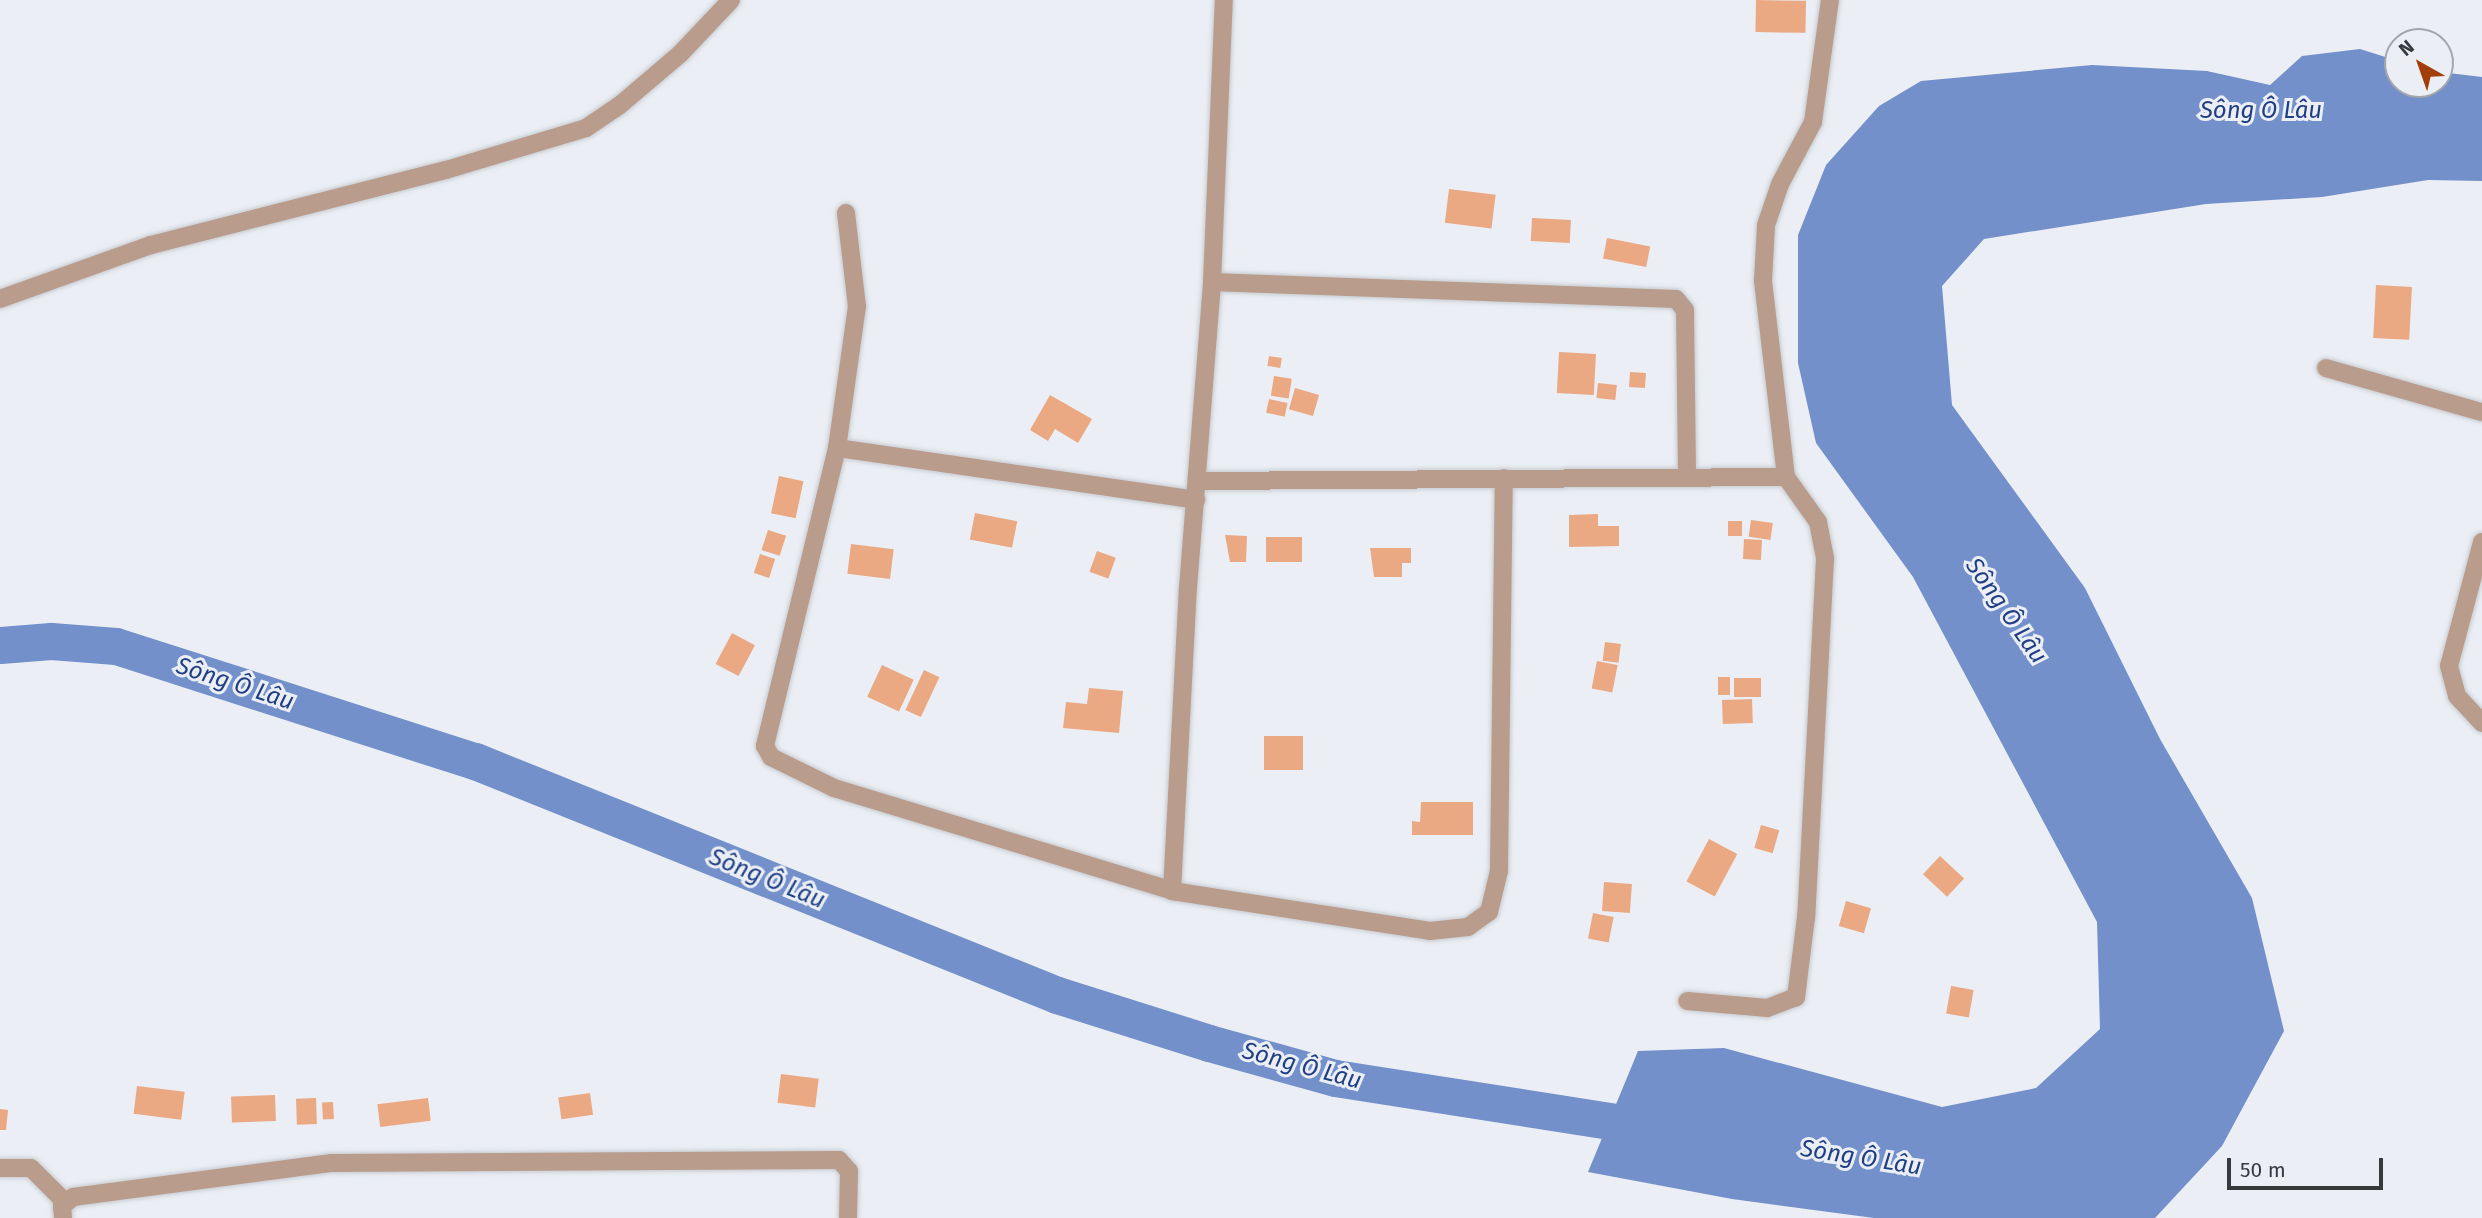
<!DOCTYPE html>
<html>
<head>
<meta charset="utf-8">
<style>
	body { margin:0 }
	#map { position:relative; width:2482px; height:1218px; overflow:hidden; background:#ebeff5; font-family:"Fira Sans",sans-serif }
	div>[style] { position:absolute }
	.water>* { inset:0; background:#7390ca }
	.river>* { height:37px; margin:-18.5px; padding:0 18.5px; transform-origin:18.5px; border-radius:18.5px; background:#7390ca }
	.building>* { inset:0; background:#eaa883; transform-origin:0 0 }
	.roads { filter:drop-shadow(0 0 2px #c7cbd0) drop-shadow(0 0 2px #c7cbd0) }
	.minor>* { height:18px; margin:-9px; padding:0 9px; transform-origin:9px; border-radius:9px; background:#b99c8b }
	span { translate:-50% -50%; white-space:nowrap; text-align:center; line-height:1.15; -webkit-text-stroke:6px #ebeff5; paint-order:stroke }
	.water-label { font-size:24px; color:#1f3e84; font-style:italic }
	.north { position:absolute; left:2384px; top:28px; width:70px; height:70px; box-sizing:border-box; background:#ebeff5; border:2px solid #a3a6ab; border-radius:50%; rotate:320deg; font-size:19px; font-weight:700; line-height:28px; text-align:center; color:#38393c }
	.north::after { content:''; display:block; margin:auto; width:24px; height:32px; background:#a23e0a; clip-path:polygon(50% 0,100% 100%,50% 72%,0 100%) }
	.scale { position:absolute; left:2227px; top:1158px; width:156px; height:32px; box-sizing:border-box; border:4px solid #38393c; border-top:0; padding-left:9px; font-size:21px; line-height:24px; white-space:nowrap; color:#38393c; -webkit-text-stroke:5px #ebeff5; paint-order:stroke }
</style>
</head>
<body>
<div id="map">
	<div class="water">
		<div style="clip-path:polygon(2360px 49px,2398px 61px,2398px 84px,2440px 84px,2440px 72px,2482px 77px,2482px 181px,2428px 180px,2322px 197px,2206px 204px,1984px 239px,1942px 286px,1952px 405px,2085px 588px,2160px 739px,2252px 898px,2284px 1031px,2222px 1146px,2155px 1218px,1874px 1218px,1732px 1199px,1588px 1172px,1638px 1051px,1724px 1048px,1942px 1107px,2036px 1088px,2100px 1029px,2097px 922px,1913px 577px,1816px 443px,1798px 363px,1798px 235px,1826px 165px,1879px 106px,1921px 81px,2092px 65px,2207px 71px,2270px 85px,2302px 56px)"></div>
	</div>
	<div class="river">
		<div style="left:0;top:645px;width:51px;rotate:-4.5deg"></div>
		<div style="left:51px;top:641px;width:65px;rotate:4.4deg"></div>
		<div style="left:116px;top:646px;width:377px;rotate:17.8deg"></div>
		<div style="left:475px;top:761px;width:627px;rotate:21.9deg"></div>
		<div style="left:1057px;top:995px;width:159px;rotate:17.5deg"></div>
		<div style="left:1209px;top:1043px;width:131px;rotate:15.5deg"></div>
		<div style="left:1335px;top:1078px;width:328px;rotate:8.9deg"></div>
	</div>
	<div class="building">
		<div style="left:1756px;top:0;width:50px;height:32px;rotate:1deg"></div>
		<div style="left:1449px;top:189px;width:47px;height:34px;rotate:7deg"></div>
		<div style="left:1532px;top:218px;width:39px;height:23px;rotate:3deg"></div>
		<div style="left:1607px;top:238px;width:44px;height:21px;rotate:11deg"></div>
		<div style="left:2376px;top:285px;width:36px;height:53px;rotate:3deg"></div>
		<div style="left:1559px;top:352px;width:37px;height:41px;rotate:3deg"></div>
		<div style="left:1269px;top:356px;width:13px;height:10px;rotate:9deg"></div>
		<div style="left:1630px;top:372px;width:16px;height:15px;rotate:4deg"></div>
		<div style="left:1274px;top:376px;width:18px;height:20px;rotate:9deg"></div>
		<div style="left:1598px;top:383px;width:19px;height:15px;rotate:6deg"></div>
		<div style="left:1295px;top:388px;width:25px;height:22px;rotate:16deg"></div>
		<div style="clip-path:polygon(1050px 395px,1092px 419px,1078px 443px,1055px 429px,1048px 441px,1030px 430px)"></div>
		<div style="left:1269px;top:399px;width:19px;height:14px;rotate:12deg"></div>
		<div style="left:779px;top:476px;width:25px;height:38px;rotate:12deg"></div>
		<div style="left:975px;top:513px;width:43px;height:27px;rotate:11deg"></div>
		<div style="clip-path:polygon(1598px 514px,1598px 526px,1619px 526px,1619px 546px,1569px 547px,1569px 515px)"></div>
		<div style="left:1751px;top:520px;width:22px;height:17px;rotate:8deg"></div>
		<div style="left:1728px;top:521px;width:14px;height:15px"></div>
		<div style="left:768px;top:530px;width:19px;height:21px;rotate:18deg"></div>
		<div style="clip-path:polygon(1225px 535px,1247px 536px,1246px 562px,1230px 562px)"></div>
		<div style="left:1302px;top:537px;width:25px;height:36px;rotate:90deg"></div>
		<div style="left:1744px;top:539px;width:18px;height:20px;rotate:3deg"></div>
		<div style="left:851px;top:544px;width:43px;height:30px;rotate:7deg"></div>
		<div style="clip-path:polygon(1370px 548px,1411px 548px,1411px 563px,1402px 563px,1402px 577px,1374px 577px)"></div>
		<div style="left:1097px;top:551px;width:20px;height:22px;rotate:20deg"></div>
		<div style="left:760px;top:554px;width:16px;height:20px;rotate:18deg"></div>
		<div style="left:732px;top:633px;width:26px;height:35px;rotate:28deg"></div>
		<div style="left:1605px;top:642px;width:16px;height:19px;rotate:7deg"></div>
		<div style="left:1597px;top:661px;width:21px;height:28px;rotate:11deg"></div>
		<div style="left:882px;top:665px;width:35px;height:35px;rotate:25deg"></div>
		<div style="left:924px;top:670px;width:17px;height:44px;rotate:25deg"></div>
		<div style="left:1718px;top:677px;width:12px;height:18px"></div>
		<div style="left:1761px;top:678px;width:19px;height:27px;rotate:90deg"></div>
		<div style="clip-path:polygon(1089px 688px,1123px 691px,1119px 733px,1063px 728px,1066px 702px,1087px 704px)"></div>
		<div style="left:1752px;top:699px;width:24px;height:30px;rotate:88deg"></div>
		<div style="left:1264px;top:736px;width:39px;height:34px"></div>
		<div style="clip-path:polygon(1421px 802px,1473px 802px,1473px 835px,1412px 835px,1412px 821px,1420px 822px)"></div>
		<div style="left:1761px;top:825px;width:19px;height:24px;rotate:16deg"></div>
		<div style="left:1709px;top:839px;width:32px;height:48px;rotate:28deg"></div>
		<div style="left:1940px;top:856px;width:33px;height:25px;rotate:43deg"></div>
		<div style="left:1604px;top:882px;width:28px;height:29px;rotate:4deg"></div>
		<div style="left:1846px;top:901px;width:26px;height:26px;rotate:16deg"></div>
		<div style="left:1593px;top:913px;width:21px;height:26px;rotate:11deg"></div>
		<div style="left:1951px;top:986px;width:23px;height:28px;rotate:10deg"></div>
		<div style="left:781px;top:1074px;width:38px;height:29px;rotate:7deg"></div>
		<div style="left:137px;top:1086px;width:48px;height:28px;rotate:7deg"></div>
		<div style="left:590px;top:1093px;width:22px;height:32px;rotate:82deg"></div>
		<div style="left:275px;top:1095px;width:26px;height:44px;rotate:88deg"></div>
		<div style="left:316px;top:1098px;width:26px;height:20px;rotate:88deg"></div>
		<div style="left:428px;top:1098px;width:23px;height:51px;rotate:83deg"></div>
		<div style="left:333px;top:1102px;width:17px;height:11px;rotate:87deg"></div>
		<div style="clip-path:polygon(0 1109px,8px 1110px,6px 1130px,0 1130px)"></div>
	</div>
	<div class="roads">
		<div class="minor">
			<div style="left:846px;top:213px;width:94px;rotate:83.3deg"></div>
			<div style="left:857px;top:306px;width:143px;rotate:98deg"></div>
			<div style="left:837px;top:448px;width:307px;rotate:103.6deg"></div>
			<div style="left:765px;top:746px;width:13px;rotate:61deg"></div>
			<div style="left:771px;top:757px;width:70px;rotate:26.2deg"></div>
			<div style="left:834px;top:788px;width:353px;rotate:16.9deg"></div>
			<div style="left:1172px;top:891px;width:261px;rotate:8.8deg"></div>
			<div style="left:1430px;top:931px;width:38px;rotate:-6deg"></div>
			<div style="left:1468px;top:927px;width:26px;rotate:-36deg"></div>
			<div style="left:1489px;top:912px;width:42px;rotate:-76.3deg"></div>
			<div style="left:1499px;top:871px;width:393px;rotate:-89.3deg"></div>
			<div style="left:1212px;top:282px;width:464px;rotate:2.1deg"></div>
			<div style="left:1676px;top:299px;width:14px;rotate:51deg"></div>
			<div style="left:1685px;top:310px;width:165px;rotate:89.3deg"></div>
			<div style="left:0;top:299px;width:160px;rotate:-19.7deg"></div>
			<div style="left:151px;top:245px;width:304px;rotate:-14.3deg"></div>
			<div style="left:446px;top:170px;width:146px;rotate:-16.7deg"></div>
			<div style="left:586px;top:128px;width:41px;rotate:-34.1deg"></div>
			<div style="left:620px;top:105px;width:79px;rotate:-40.4deg"></div>
			<div style="left:680px;top:54px;width:74px;rotate:-46.6deg"></div>
			<div style="left:2326px;top:368px;width:162px;rotate:15.8deg"></div>
			<div style="left:837px;top:448px;width:363px;rotate:8.2deg"></div>
			<div style="left:1786px;top:477px;width:197px;rotate:-96.7deg"></div>
			<div style="left:1763px;top:281px;width:56px;rotate:-86.9deg"></div>
			<div style="left:1766px;top:225px;width:43px;rotate:-71.1deg"></div>
			<div style="left:1780px;top:184px;width:70px;rotate:-62deg"></div>
			<div style="left:1813px;top:122px;width:123px;rotate:-82.1deg"></div>
			<div style="left:1198px;top:481px;width:588px;rotate:-0.39deg"></div>
			<div style="left:1786px;top:477px;width:55px;rotate:54.6deg"></div>
			<div style="left:1818px;top:522px;width:38px;rotate:79deg"></div>
			<div style="left:1825px;top:559px;width:359px;rotate:93deg"></div>
			<div style="left:1806px;top:917px;width:81px;rotate:97.1deg"></div>
			<div style="left:1796px;top:997px;width:31px;rotate:159deg"></div>
			<div style="left:1767px;top:1008px;width:80px;rotate:-175deg"></div>
			<div style="left:2482px;top:542px;width:128px;rotate:104.9deg"></div>
			<div style="left:2449px;top:666px;width:31px;rotate:75deg"></div>
			<div style="left:2457px;top:696px;width:37px;rotate:47deg"></div>
			<div style="left:1172px;top:891px;width:303px;rotate:-87deg"></div>
			<div style="left:1188px;top:588px;width:307px;rotate:-85.5deg"></div>
			<div style="left:1212px;top:282px;width:282px;rotate:-87.6deg"></div>
			<div style="left:0;top:1168px;width:31px"></div>
			<div style="left:31px;top:1168px;width:48px;rotate:45deg"></div>
			<div style="left:63px;top:1218px;width:12px;rotate:-95deg"></div>
			<div style="left:62px;top:1206px;width:14px;rotate:-39deg"></div>
			<div style="left:73px;top:1197px;width:261px;rotate:-7.5deg"></div>
			<div style="left:332px;top:1163px;width:507px;rotate:-0.34deg"></div>
			<div style="left:839px;top:1160px;width:15px;rotate:48deg"></div>
			<div style="left:849px;top:1171px;width:47px;rotate:91.2deg"></div>
		</div>
	</div>
	<div class="water-label">
		<span style="left:2261px;top:111px">Sông Ô Lâu</span>
		<span style="left:2006px;top:611px;rotate:55deg">Sông Ô Lâu</span>
		<span style="left:235px;top:684px;rotate:18deg">Sông Ô Lâu</span>
		<span style="left:767px;top:879px;rotate:22deg">Sông Ô Lâu</span>
		<span style="left:1302px;top:1066px;rotate:15deg">Sông Ô Lâu</span>
		<span style="left:1861px;top:1158px;rotate:9deg">Sông Ô Lâu</span>
	</div>
	<div class="north">N</div>
	<div class="scale">50 m</div>
</div>
</body>
</html>
